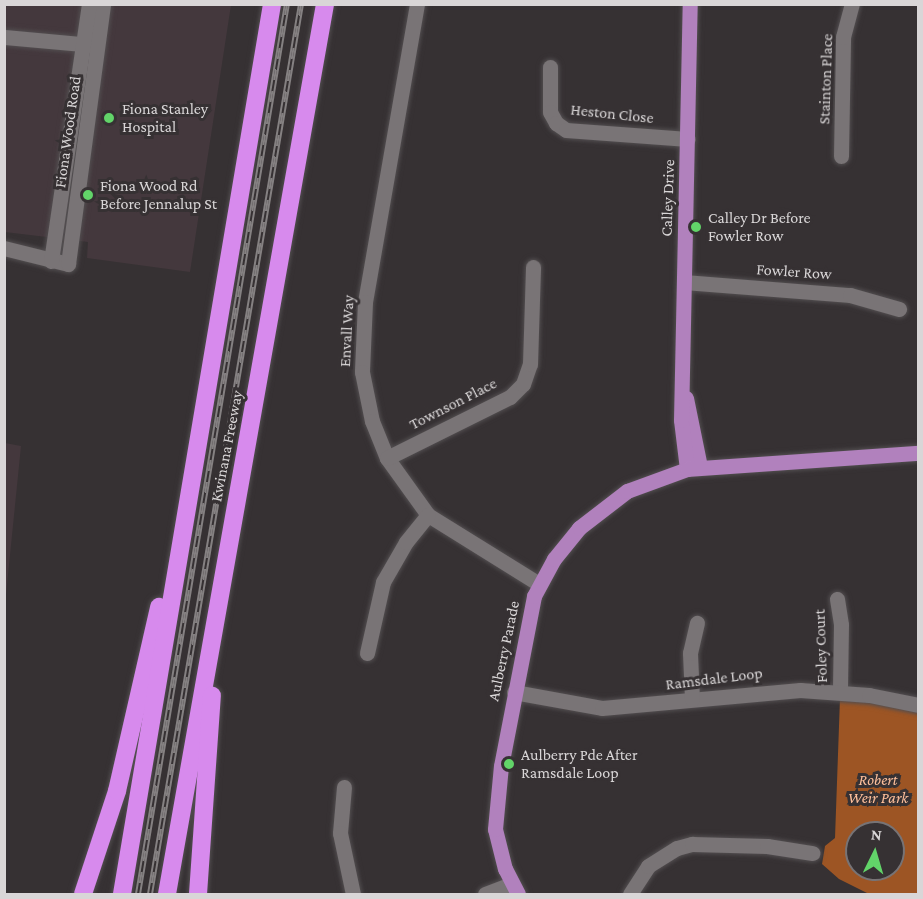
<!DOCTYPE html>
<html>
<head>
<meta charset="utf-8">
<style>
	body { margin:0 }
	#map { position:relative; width:923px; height:899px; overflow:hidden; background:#363133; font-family:"Crimson Pro",serif }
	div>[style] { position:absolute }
	.built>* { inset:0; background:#44383d }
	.forest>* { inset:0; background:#9d5524 }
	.roads { filter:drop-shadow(0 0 2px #524e50) drop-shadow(0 0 2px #524e50) }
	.minor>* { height:15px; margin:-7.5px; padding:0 7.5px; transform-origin:7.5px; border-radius:7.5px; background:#797476 }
	.major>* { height:15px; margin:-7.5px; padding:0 7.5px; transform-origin:7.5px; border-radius:7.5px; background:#b181bd }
	.highway>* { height:18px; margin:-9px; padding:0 9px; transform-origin:9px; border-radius:9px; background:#d78aed }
	.rail>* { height:6px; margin-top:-3px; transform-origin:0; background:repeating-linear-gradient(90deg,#363133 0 11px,#858182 0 22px); box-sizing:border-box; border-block:2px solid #858182 }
	.dots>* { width:16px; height:16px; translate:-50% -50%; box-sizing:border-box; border:3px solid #363133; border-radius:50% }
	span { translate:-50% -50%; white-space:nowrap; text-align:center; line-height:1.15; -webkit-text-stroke:6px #363133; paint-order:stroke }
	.street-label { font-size:16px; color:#d9d6d7 }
	.poi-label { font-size:16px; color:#d9d6d7 }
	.left { translate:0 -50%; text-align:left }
	.park-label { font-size:16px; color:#fdbf9b; font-style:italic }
	.frame { position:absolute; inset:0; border:6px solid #d9d6d7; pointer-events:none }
	.north { position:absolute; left:845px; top:821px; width:60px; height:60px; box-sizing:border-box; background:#363133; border:2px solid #777375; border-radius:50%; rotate:5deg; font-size:16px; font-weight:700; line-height:24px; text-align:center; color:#d9d6d7 }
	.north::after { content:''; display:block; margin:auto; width:21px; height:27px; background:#62d469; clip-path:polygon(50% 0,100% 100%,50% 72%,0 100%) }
</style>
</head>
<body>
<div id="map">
	<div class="built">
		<div style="clip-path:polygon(5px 5px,231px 5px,190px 272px,87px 258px,88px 242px,5px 232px)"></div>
		<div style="clip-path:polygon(5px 443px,21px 446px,5px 605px,4px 443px)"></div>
	</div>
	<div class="forest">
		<div style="clip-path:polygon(evenodd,840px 698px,918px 711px,918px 894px,869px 894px,839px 879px,822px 864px,825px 846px,835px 838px,840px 698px,857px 833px,893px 833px,893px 869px,857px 869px,857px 833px)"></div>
	</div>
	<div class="roads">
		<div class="minor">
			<div style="left:417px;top:4px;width:303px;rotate:99.9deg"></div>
			<div style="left:365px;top:302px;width:70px;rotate:92.5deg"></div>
			<div style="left:362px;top:372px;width:50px;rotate:78.5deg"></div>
			<div style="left:372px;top:421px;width:40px;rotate:68deg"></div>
			<div style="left:387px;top:458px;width:70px;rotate:54.3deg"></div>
			<div style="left:428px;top:515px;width:131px;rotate:31.9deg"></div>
			<div style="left:4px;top:37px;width:88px;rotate:5.2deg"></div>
			<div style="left:550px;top:67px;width:45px;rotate:90deg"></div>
			<div style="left:550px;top:112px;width:13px;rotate:61deg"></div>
			<div style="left:556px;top:123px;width:12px;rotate:35deg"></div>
			<div style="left:566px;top:130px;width:122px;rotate:4.2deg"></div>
			<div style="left:841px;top:156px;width:119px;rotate:-89deg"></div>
			<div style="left:843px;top:37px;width:34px;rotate:-75deg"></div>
			<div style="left:4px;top:248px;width:66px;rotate:14deg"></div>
			<div style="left:68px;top:264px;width:262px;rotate:-82.3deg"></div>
			<div style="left:51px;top:261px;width:260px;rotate:-81.6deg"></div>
			<div style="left:684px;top:282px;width:167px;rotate:4.5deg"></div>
			<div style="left:850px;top:295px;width:51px;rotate:15.9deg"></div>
			<div style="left:387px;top:458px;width:137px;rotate:-26.4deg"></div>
			<div style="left:510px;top:397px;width:18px;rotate:-45deg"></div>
			<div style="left:523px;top:384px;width:21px;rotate:-71deg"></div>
			<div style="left:530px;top:364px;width:97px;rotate:-88.2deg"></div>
			<div style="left:837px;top:599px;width:26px;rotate:81deg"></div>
			<div style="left:841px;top:625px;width:67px;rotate:90.9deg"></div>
			<div style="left:367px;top:653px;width:73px;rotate:-77.3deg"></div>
			<div style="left:383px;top:582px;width:46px;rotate:-60.1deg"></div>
			<div style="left:406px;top:542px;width:35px;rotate:-51deg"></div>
			<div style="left:514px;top:692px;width:89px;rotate:10.3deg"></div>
			<div style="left:602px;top:708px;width:199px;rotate:-5.2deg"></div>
			<div style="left:800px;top:690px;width:69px;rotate:4.1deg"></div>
			<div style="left:869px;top:695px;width:50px;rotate:11.5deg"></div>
			<div style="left:692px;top:699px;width:46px;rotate:-92.5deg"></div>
			<div style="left:690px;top:653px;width:31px;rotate:-77deg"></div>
			<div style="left:344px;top:787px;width:46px;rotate:95deg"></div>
			<div style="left:340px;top:833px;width:62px;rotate:78deg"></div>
			<div style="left:485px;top:894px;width:28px;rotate:-21deg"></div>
			<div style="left:630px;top:894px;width:33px;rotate:-57deg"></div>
			<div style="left:648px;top:866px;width:34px;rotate:-32deg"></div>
			<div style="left:677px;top:848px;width:16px;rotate:-15deg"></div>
			<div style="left:692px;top:844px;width:75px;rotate:1.5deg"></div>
			<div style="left:767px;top:846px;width:46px;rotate:8.8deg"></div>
		</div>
		<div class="major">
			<div style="left:686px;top:398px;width:70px;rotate:78.5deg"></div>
			<div style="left:687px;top:469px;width:49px;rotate:-97deg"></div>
			<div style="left:681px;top:420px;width:416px;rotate:-88.8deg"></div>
			<div style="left:518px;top:894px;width:28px;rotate:-117deg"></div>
			<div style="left:505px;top:869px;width:41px;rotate:-104deg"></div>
			<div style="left:495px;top:829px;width:63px;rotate:-84.6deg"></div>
			<div style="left:501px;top:766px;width:173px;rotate:-79deg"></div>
			<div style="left:534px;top:596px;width:42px;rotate:-61.6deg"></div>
			<div style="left:554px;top:559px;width:40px;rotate:-51deg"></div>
			<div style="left:579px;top:528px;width:61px;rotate:-37.6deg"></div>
			<div style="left:627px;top:491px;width:64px;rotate:-20.1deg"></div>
			<div style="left:687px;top:469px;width:232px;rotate:-4deg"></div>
		</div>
		<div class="highway">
			<div style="left:83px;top:894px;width:108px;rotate:-71.7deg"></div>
			<div style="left:117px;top:791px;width:189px;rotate:-77.1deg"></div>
			<div style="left:122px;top:894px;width:903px;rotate:-80.43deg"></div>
			<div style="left:167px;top:894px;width:904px;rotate:-79.93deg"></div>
			<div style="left:198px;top:894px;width:199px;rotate:-86deg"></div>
		</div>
	</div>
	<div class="rail">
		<div style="left:138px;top:894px;width:902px;rotate:-80.5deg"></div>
		<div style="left:150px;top:894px;width:903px;rotate:-80.37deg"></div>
	</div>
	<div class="dots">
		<div style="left:109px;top:118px;background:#62d469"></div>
		<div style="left:88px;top:195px;background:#62d469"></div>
		<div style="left:696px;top:227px;background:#62d469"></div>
		<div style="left:509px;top:764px;background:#62d469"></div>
	</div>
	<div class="street-label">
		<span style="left:826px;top:79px;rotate:-88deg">Stainton Place</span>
		<span style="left:612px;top:114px;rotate:6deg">Heston Close</span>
		<span style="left:68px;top:132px;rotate:-82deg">Fiona Wood Road</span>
		<span style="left:668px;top:198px;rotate:-88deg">Calley Drive</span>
		<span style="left:794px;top:272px;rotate:4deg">Fowler Row</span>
		<span style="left:347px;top:331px;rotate:-87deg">Envall Way</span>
		<span style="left:453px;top:404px;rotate:-27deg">Townson Place</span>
		<span style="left:227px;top:446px;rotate:-79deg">Kwinana Freeway</span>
		<span style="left:821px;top:646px;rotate:-92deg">Foley Court</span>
		<span style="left:504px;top:651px;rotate:-78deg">Aulberry Parade</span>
		<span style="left:714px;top:679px;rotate:-7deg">Ramsdale Loop</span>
	</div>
	<div class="poi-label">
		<span class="left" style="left:122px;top:118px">Fiona Stanley<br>Hospital</span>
		<span class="left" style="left:100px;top:195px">Fiona Wood Rd<br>Before Jennalup St</span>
		<span class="left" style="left:708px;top:227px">Calley Dr Before<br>Fowler Row</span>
		<span class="left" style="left:521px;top:764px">Aulberry Pde After<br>Ramsdale Loop</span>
	</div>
	<div class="park-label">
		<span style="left:878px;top:789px">Robert<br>Weir Park</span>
	</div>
	<div class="frame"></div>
	<div class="north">N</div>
</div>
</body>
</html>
